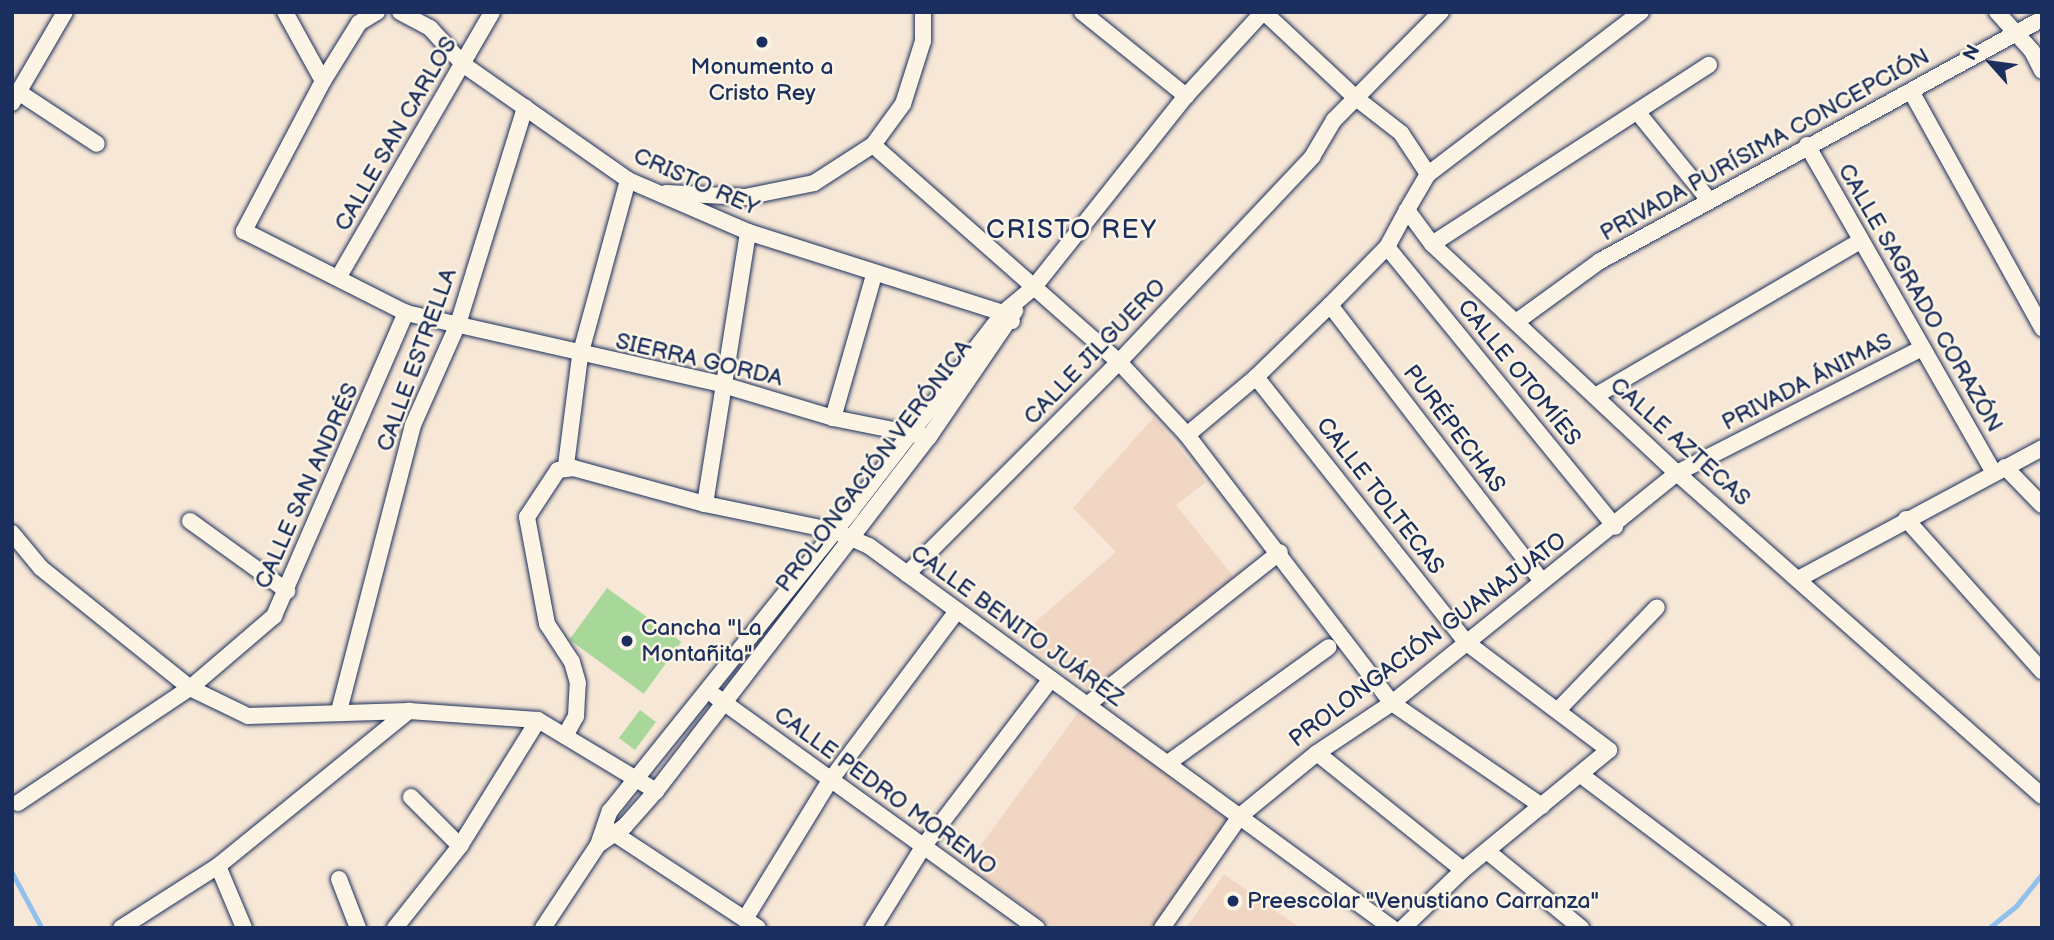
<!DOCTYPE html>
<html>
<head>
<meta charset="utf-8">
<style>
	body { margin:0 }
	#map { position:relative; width:2054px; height:940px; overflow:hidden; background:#f7e7d6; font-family:"Balsamiq Sans",sans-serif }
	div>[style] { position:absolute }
	.built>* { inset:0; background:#f1d6c4 }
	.green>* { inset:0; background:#a7d899; transform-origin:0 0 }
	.stream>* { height:4.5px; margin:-2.25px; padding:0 2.25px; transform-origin:2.25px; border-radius:2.25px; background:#92c0ec }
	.roads { filter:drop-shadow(0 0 2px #1b2f5e) drop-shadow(0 0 2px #1b2f5e) }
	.street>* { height:16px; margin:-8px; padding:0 8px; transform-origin:8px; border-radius:8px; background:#fcf5e5 }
	.dots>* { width:19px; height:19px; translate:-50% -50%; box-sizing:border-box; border:4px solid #fcf5e5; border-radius:50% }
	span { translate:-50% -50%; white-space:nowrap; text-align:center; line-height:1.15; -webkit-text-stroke:5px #fcf5e5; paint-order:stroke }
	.poi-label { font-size:23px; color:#1b2f5e }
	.left { translate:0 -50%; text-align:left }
	.street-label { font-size:23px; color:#1b2f5e }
	.quarter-label { font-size:26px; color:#1b2f5e; letter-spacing:2px }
	.frame { position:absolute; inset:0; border:14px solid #1b2f5e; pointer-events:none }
	.north { position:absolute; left:1956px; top:28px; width:70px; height:70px; -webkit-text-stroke:5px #fcf5e5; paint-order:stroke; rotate:298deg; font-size:19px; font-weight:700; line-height:28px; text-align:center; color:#1b2f5e }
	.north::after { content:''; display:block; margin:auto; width:24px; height:32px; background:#1b2f5e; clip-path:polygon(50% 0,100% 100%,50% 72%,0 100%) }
</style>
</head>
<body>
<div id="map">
	<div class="built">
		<div style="clip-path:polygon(1154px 417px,1206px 482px,1176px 505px,1237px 581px,1095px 693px,1017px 638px,1116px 552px,1073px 508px)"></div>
		<div style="clip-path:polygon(1080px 710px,1229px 821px,1154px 928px,1054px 928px,967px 864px)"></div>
		<div style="clip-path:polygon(1224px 874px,1300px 928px,1186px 928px)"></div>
	</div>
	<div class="green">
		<div style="left:607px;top:588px;width:92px;height:64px;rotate:36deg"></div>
		<div style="left:640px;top:710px;width:20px;height:35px;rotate:37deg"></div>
	</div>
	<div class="stream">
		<div style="left:12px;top:872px;width:64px;rotate:61.8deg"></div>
		<div style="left:1989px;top:928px;width:36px;rotate:-39deg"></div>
		<div style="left:2017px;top:905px;width:40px;rotate:-51deg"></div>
	</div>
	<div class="roads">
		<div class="street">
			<div style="left:285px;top:12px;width:79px;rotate:61.2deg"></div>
			<div style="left:377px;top:12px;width:21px;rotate:149deg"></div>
			<div style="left:359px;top:23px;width:68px;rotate:121.8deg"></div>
			<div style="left:323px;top:81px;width:170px;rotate:117.8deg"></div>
			<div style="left:244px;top:231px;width:182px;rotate:26.8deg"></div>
			<div style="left:406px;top:313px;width:322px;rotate:12.7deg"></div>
			<div style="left:720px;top:384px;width:118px;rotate:16.7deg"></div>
			<div style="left:833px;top:418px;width:98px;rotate:11.2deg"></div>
			<div style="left:400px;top:12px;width:34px;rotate:28deg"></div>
			<div style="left:430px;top:28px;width:50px;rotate:47.4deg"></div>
			<div style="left:464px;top:65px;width:200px;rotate:35deg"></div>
			<div style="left:628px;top:180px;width:131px;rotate:23.4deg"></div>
			<div style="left:748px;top:232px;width:268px;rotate:17.6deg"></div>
			<div style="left:1003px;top:313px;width:12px;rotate:42deg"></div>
			<div style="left:1082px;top:12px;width:134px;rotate:38.9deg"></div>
			<div style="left:1264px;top:12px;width:126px;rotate:43.1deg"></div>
			<div style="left:1356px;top:98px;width:57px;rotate:37.9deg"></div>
			<div style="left:1401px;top:133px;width:49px;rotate:56.6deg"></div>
			<div style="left:1641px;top:12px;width:268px;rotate:142.7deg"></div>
			<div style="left:1428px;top:174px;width:42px;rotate:120.3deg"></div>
			<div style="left:1407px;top:210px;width:42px;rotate:53.7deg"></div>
			<div style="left:1432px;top:244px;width:335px;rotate:43.1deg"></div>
			<div style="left:1677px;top:473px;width:487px;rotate:41.5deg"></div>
			<div style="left:1997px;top:12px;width:52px;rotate:48.1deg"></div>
			<div style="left:2032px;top:51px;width:22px;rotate:63deg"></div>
			<div style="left:20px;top:93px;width:92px;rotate:33.5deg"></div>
			<div style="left:1912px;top:93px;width:269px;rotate:61deg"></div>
			<div style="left:12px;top:103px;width:105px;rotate:-59.8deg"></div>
			<div style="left:1639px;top:114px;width:111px;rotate:50.9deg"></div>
			<div style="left:873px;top:145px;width:328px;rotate:41.4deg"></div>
			<div style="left:1119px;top:362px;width:100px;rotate:47deg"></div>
			<div style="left:1187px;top:435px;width:337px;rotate:52.6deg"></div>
			<div style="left:1392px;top:703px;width:182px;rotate:34.5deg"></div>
			<div style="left:1807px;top:145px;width:378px;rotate:60.3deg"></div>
			<div style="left:628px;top:180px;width:182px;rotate:105.3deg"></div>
			<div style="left:580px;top:356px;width:111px;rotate:97.3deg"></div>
			<div style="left:566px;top:466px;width:144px;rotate:15.3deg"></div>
			<div style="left:705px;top:504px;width:133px;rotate:11.7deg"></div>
			<div style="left:835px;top:531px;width:37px;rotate:24deg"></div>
			<div style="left:869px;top:546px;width:648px;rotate:36.14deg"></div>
			<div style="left:666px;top:193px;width:79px;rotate:2.9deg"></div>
			<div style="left:745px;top:197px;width:70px;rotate:-11.5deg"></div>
			<div style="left:814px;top:183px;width:70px;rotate:-32.8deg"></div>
			<div style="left:873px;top:145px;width:51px;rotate:-53.8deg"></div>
			<div style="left:903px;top:104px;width:66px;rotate:-72.4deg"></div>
			<div style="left:923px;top:41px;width:29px;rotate:-90deg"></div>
			<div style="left:1432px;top:244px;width:330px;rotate:-32.9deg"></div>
			<div style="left:1387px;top:247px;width:361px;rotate:50.8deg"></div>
			<div style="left:338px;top:278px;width:307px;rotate:-59.9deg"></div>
			<div style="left:1330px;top:305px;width:348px;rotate:52.5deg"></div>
			<div style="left:1516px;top:322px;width:104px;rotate:-36deg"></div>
			<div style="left:1600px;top:261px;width:504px;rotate:-28.7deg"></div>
			<div style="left:1256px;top:377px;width:340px;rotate:51.6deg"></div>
			<div style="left:1467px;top:643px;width:178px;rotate:37deg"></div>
			<div style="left:1609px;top:750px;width:189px;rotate:140.6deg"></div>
			<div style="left:1463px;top:870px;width:83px;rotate:136deg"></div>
			<div style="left:1595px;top:396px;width:307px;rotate:-30.3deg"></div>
			<div style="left:833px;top:418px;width:149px;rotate:-74deg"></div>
			<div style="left:1187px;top:435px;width:90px;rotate:-40deg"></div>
			<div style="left:1256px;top:377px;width:103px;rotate:-44.2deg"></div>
			<div style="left:1330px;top:305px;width:81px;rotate:-45.5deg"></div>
			<div style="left:1387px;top:247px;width:42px;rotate:-61.6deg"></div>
			<div style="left:2005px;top:467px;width:53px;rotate:45.8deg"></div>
			<div style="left:705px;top:504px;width:275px;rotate:-81deg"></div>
			<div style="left:1906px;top:519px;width:204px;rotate:48.2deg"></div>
			<div style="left:190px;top:521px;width:120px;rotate:35.8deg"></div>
			<div style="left:12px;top:533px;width:45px;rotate:50.4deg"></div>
			<div style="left:41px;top:568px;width:191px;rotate:38.8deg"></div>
			<div style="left:190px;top:688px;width:64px;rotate:25.8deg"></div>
			<div style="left:248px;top:716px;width:161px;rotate:-1.8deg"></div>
			<div style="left:409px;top:711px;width:129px;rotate:4deg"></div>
			<div style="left:538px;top:720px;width:138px;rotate:31deg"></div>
			<div style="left:907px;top:574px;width:300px;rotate:-45deg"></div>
			<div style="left:1119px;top:362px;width:282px;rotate:-46.7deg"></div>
			<div style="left:1312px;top:157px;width:43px;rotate:-59.3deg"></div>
			<div style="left:1334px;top:120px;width:152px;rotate:-45.3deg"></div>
			<div style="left:1800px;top:578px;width:275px;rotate:-28.2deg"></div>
			<div style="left:715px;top:696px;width:397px;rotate:35.8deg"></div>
			<div style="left:1087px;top:705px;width:246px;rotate:-38.4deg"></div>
			<div style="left:1559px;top:709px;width:141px;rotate:-46.1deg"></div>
			<div style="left:339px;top:711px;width:295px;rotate:-75.5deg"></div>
			<div style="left:413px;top:425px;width:111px;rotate:-66deg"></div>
			<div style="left:458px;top:324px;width:227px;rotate:-72.8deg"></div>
			<div style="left:565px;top:736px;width:23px;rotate:-61deg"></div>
			<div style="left:576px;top:716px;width:33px;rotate:-87deg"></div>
			<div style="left:578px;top:683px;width:22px;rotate:-106deg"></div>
			<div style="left:572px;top:662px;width:45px;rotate:-123.3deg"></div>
			<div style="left:547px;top:624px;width:109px;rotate:-100.6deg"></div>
			<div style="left:527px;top:517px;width:56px;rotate:-56.6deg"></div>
			<div style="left:558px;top:470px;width:16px;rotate:-7deg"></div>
			<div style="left:1317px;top:753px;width:187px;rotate:38.7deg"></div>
			<div style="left:1168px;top:763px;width:198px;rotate:-35.8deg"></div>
			<div style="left:1581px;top:775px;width:253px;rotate:37.1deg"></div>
			<div style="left:411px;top:797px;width:69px;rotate:45deg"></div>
			<div style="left:18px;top:803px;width:207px;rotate:-33.8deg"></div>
			<div style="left:190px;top:688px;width:111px;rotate:-40.6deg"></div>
			<div style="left:274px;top:616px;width:331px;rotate:-66.5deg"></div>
			<div style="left:609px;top:830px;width:178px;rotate:33.3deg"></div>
			<div style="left:598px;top:845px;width:33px;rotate:-35deg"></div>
			<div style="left:625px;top:826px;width:47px;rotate:-48.5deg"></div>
			<div style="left:656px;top:791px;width:447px;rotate:-52.4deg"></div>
			<div style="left:929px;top:437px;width:153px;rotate:-55.7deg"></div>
			<div style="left:1487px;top:851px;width:122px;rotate:39.3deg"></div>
			<div style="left:218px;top:866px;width:67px;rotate:67.2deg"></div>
			<div style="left:339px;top:879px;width:53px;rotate:68.8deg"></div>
			<div style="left:745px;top:919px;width:161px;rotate:-58.5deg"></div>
			<div style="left:829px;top:782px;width:212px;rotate:-53.2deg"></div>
			<div style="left:121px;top:928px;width:115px;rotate:-32.6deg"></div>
			<div style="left:218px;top:866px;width:246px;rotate:-39.1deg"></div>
			<div style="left:395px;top:928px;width:105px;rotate:-51.6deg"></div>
			<div style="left:460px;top:846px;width:148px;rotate:-58.2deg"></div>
			<div style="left:543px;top:928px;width:100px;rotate:-56.5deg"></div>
			<div style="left:598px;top:845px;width:36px;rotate:-71deg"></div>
			<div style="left:610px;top:811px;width:383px;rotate:-51.2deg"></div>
			<div style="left:850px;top:512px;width:251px;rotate:-52.4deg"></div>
			<div style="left:1003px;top:313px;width:40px;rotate:-40deg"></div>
			<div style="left:1034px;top:287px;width:244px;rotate:-51.5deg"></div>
			<div style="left:1186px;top:96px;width:114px;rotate:-47.5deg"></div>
			<div style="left:873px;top:928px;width:95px;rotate:-58.3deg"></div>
			<div style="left:923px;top:847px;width:211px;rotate:-52.7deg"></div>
			<div style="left:1162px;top:928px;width:136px;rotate:-55.1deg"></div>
			<div style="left:1240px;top:816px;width:99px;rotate:-39.3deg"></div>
			<div style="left:1317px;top:753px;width:90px;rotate:-33.7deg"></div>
			<div style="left:1392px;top:703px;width:366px;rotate:-38.9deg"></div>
			<div style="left:1677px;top:473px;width:273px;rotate:-27deg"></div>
		</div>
	</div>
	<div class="dots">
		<div style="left:762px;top:42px;background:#1b2f5e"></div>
		<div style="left:627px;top:641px;background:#1b2f5e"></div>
		<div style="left:1233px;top:901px;background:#1b2f5e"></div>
	</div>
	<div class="poi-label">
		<span style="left:762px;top:80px">Monumento a<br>Cristo Rey</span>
		<span class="left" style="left:641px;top:641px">Cancha "La<br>Montañita"</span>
		<span class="left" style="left:1247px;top:901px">Preescolar "Venustiano Carranza"</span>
	</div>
	<div class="street-label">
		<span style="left:396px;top:134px;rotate:-60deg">CALLE SAN CARLOS</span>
		<span style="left:1765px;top:145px;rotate:-29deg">PRIVADA PURÍSIMA CONCEPCIÓN</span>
		<span style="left:696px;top:182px;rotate:24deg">CRISTO REY</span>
		<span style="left:1920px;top:298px;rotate:60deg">CALLE SAGRADO CORAZÓN</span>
		<span style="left:1095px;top:352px;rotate:-46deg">CALLE JILGUERO</span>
		<span style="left:417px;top:360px;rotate:-70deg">CALLE ESTRELLA</span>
		<span style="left:699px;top:360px;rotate:13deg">SIERRA GORDA</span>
		<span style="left:1519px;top:373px;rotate:51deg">CALLE OTOMÍES</span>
		<span style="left:1807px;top:382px;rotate:-27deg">PRIVADA ÁNIMAS</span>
		<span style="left:1454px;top:429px;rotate:53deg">PURÉPECHAS</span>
		<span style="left:1680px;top:442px;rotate:42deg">CALLE AZTECAS</span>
		<span style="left:874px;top:466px;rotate:-53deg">PROLONGACIÓN VERÓNICA</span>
		<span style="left:307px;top:486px;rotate:-66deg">CALLE SAN ANDRÉS</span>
		<span style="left:1380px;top:496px;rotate:52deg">CALLE TOLTECAS</span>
		<span style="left:1017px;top:626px;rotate:36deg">CALLE BENITO JUÁREZ</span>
		<span style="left:1428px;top:640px;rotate:-37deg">PROLONGACIÓN GUANAJUATO</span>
		<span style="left:885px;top:791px;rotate:36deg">CALLE PEDRO MORENO</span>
	</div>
	<div class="quarter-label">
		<span style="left:1072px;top:231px">CRISTO REY</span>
	</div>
	<div class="frame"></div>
	<div class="north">N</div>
</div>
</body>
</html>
